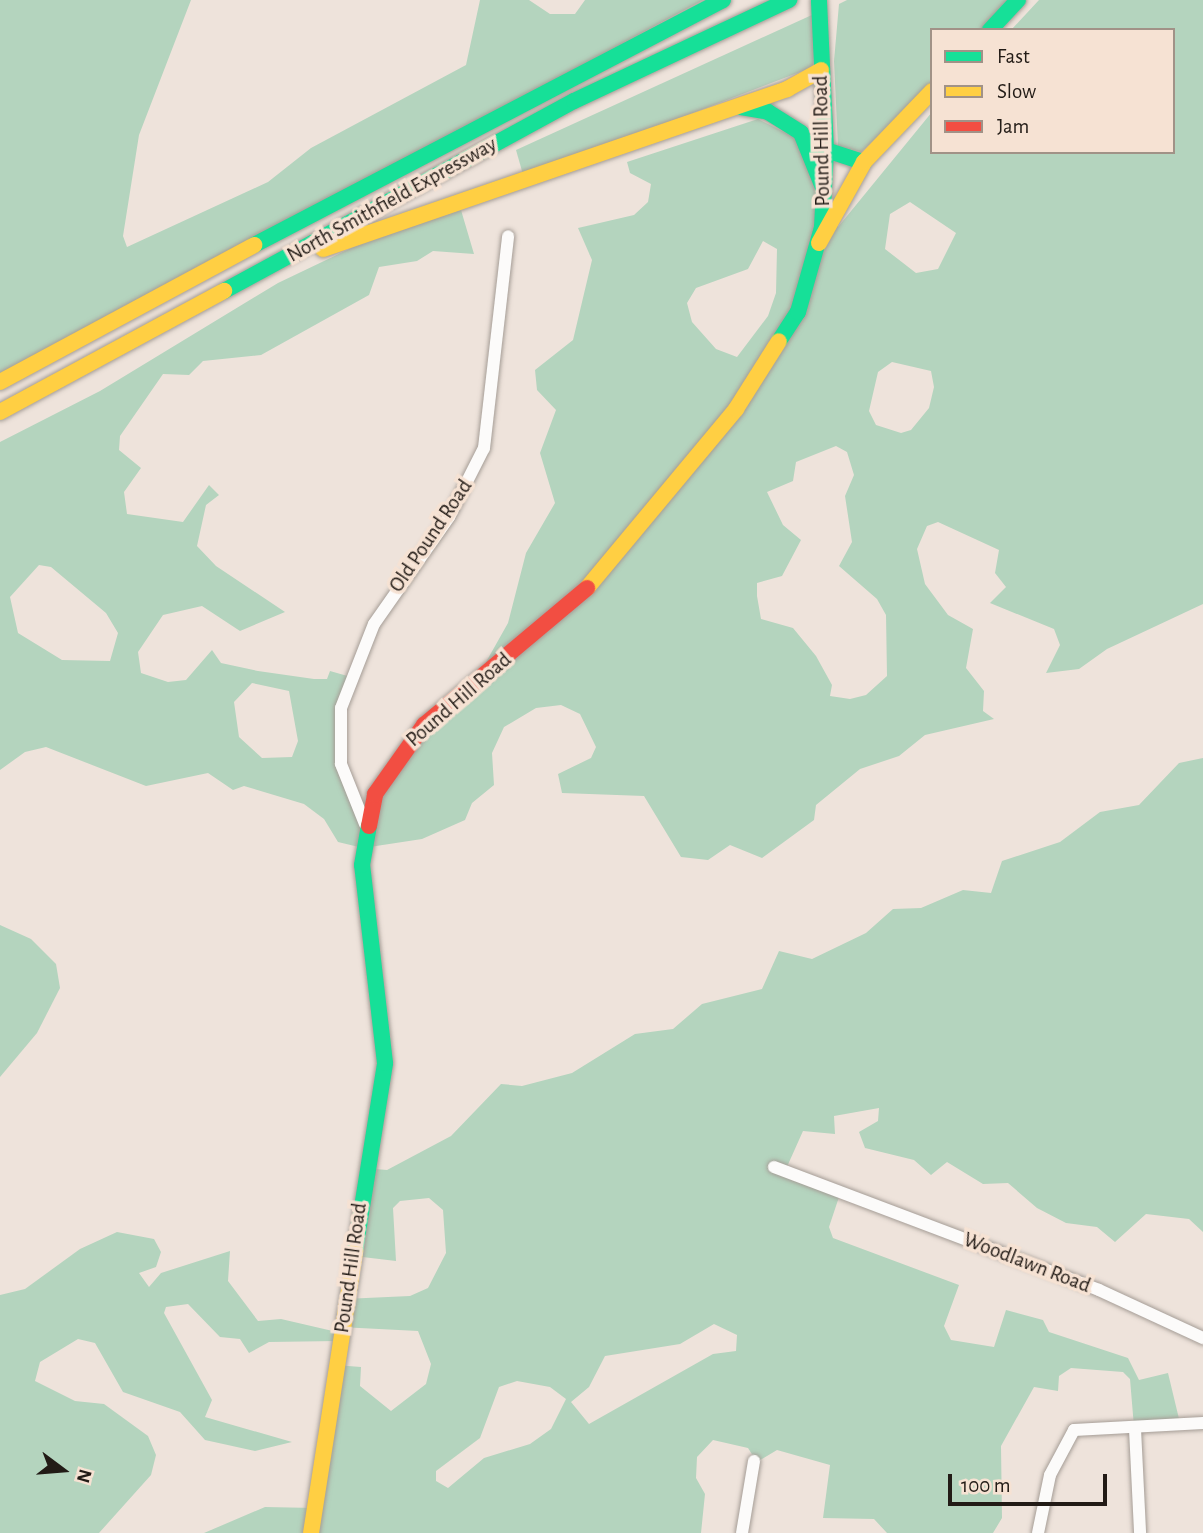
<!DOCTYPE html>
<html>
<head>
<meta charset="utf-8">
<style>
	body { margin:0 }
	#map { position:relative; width:1203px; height:1533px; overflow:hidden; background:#eee3db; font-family:"Alegreya Sans",sans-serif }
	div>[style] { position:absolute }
	.forest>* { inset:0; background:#b4d4be }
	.roads { filter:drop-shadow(0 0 2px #a59d96) drop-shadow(0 0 2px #a59d96) }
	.street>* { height:12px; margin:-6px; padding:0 6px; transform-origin:6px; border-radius:6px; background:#fcfbfa }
	.fast>* { height:16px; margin:-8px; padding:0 8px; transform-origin:8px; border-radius:8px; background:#16e098 }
	.slow>* { height:16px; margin:-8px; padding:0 8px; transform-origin:8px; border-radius:8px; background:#ffcf43 }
	.jam>* { height:16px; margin:-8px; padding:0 8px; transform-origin:8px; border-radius:8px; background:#f24e42 }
	span { translate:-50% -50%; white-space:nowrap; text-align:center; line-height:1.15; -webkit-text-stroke:7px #f6e2d3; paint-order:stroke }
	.street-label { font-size:21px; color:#221b16 }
	.legend { position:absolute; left:930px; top:28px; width:245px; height:126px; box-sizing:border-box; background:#f6e2d3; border:2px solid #a19287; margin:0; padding:9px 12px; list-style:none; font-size:21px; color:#221b16 }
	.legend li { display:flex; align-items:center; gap:14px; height:35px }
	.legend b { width:35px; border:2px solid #a19287 }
	.north { position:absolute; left:28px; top:1435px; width:70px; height:70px; -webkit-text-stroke:5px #f6e2d3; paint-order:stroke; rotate:106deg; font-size:19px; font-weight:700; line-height:28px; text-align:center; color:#221b16 }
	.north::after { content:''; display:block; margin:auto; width:24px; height:32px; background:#221b16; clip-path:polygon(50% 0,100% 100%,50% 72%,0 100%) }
	.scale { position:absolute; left:948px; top:1474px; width:159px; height:32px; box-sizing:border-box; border:4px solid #221b16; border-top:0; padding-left:9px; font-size:21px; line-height:24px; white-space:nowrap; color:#221b16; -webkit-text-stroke:5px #f6e2d3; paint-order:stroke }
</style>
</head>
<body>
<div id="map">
	<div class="forest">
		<div style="clip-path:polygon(0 0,191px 0,139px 135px,123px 236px,127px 247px,268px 182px,311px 148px,466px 65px,480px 0,529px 0,550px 14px,575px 14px,585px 0,703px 0,0 378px)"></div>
		<div style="clip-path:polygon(847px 0,1013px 0,986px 30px,932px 30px,932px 88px,861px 152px,838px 146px,834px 61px,839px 4px)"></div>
		<div style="clip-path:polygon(evenodd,1039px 0,1203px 0,1203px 604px,1107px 649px,1079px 669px,1046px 673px,1060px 645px,1054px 629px,990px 603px,1006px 587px,995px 573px,999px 550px,938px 522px,927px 526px,917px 549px,925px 584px,948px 615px,973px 629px,966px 668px,984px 691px,983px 711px,994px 719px,925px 735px,899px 756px,860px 769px,816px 805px,814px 820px,762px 858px,730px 845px,708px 860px,681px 857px,644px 796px,562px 793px,558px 774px,591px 758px,596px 747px,580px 714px,561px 705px,536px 708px,504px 727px,492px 753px,494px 785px,472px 803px,465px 820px,422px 839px,363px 848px,338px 842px,324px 819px,304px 804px,244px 786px,233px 790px,208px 773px,146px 786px,46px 747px,25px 752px,0 770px,0 442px,100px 391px,278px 283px,368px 240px,461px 210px,474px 254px,433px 251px,417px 261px,379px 267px,369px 295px,261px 355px,203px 361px,189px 375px,163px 374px,120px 436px,119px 450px,141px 468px,124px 492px,127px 514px,183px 522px,209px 485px,219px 495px,206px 505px,197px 546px,216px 566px,285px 612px,240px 631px,202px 606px,163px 615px,138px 652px,141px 673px,168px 682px,186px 680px,212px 650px,221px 663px,258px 671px,314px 679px,327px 679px,330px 671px,351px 677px,340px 744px,363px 817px,395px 760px,477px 678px,508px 623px,526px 553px,555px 503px,540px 453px,556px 410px,537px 390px,535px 370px,573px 340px,592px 260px,578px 228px,634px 215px,648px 202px,651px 184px,630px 173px,627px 162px,758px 119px,808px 144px,838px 227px,932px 112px,932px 152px,1173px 152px,1173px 30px,1011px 30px,1039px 0,910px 202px,956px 233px,938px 269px,916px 273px,885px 249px,890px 214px,910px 202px,1039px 0,763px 241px,777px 249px,776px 293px,768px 316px,737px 357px,716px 349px,692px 322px,687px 303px,696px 288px,748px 269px,763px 241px,1039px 0,892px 362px,931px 371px,934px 387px,929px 408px,911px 430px,901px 433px,876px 425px,869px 411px,878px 372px,892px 362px,1039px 0,836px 446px,847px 452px,854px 475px,845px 496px,852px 542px,839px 566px,877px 599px,886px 615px,887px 676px,866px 695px,850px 699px,830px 696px,832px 685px,816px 656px,793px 628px,761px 619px,757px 596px,757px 583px,782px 576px,801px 540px,783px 525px,767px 492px,793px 481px,796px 462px,836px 446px,1039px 0,39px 565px,51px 567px,106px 613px,118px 633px,110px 661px,62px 660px,18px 633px,10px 597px,39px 565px,1039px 0,252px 683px,289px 691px,298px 741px,292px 757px,262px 758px,239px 737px,234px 702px,252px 683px)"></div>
		<div style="clip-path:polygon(814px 14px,813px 67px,524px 178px,516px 150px)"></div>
		<div style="clip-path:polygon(evenodd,1203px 758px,1203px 1232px,1189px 1219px,1146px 1214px,1115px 1242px,1097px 1227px,1066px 1223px,1037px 1208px,1008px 1183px,983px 1184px,947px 1162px,931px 1175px,914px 1160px,865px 1148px,859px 1132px,878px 1121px,879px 1108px,834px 1116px,835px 1134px,803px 1131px,786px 1169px,840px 1194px,829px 1227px,833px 1238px,959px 1285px,944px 1326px,951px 1340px,994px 1347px,1006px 1310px,1043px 1320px,1049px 1332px,1128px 1358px,1139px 1380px,1168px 1373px,1180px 1423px,1134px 1427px,1130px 1379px,1123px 1372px,1071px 1368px,1059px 1376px,1058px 1391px,1034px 1387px,1001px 1446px,1002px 1518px,993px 1533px,887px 1533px,874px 1519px,823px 1518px,830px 1465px,777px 1450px,757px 1462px,748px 1448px,713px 1440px,697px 1457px,696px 1478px,705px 1494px,701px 1533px,204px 1533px,265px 1507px,315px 1508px,335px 1365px,361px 1367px,360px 1386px,391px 1411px,426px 1384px,431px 1364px,418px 1331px,340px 1327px,344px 1299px,410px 1296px,428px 1288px,446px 1253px,443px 1210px,429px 1198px,400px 1201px,393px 1208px,396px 1261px,354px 1256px,363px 1168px,387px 1170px,451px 1136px,501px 1084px,522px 1086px,572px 1073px,635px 1034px,673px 1029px,702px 1004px,762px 989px,779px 951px,812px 959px,866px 933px,893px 909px,921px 908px,963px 890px,991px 893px,1002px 861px,1060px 842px,1100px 812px,1139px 805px,1179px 763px,1203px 758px,714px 1324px,737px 1335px,736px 1351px,713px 1354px,589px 1424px,571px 1402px,589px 1387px,605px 1356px,680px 1344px,714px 1324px,1203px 758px,517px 1381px,550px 1387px,566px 1399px,551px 1429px,530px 1444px,484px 1458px,448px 1488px,436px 1481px,436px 1471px,480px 1438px,499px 1387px,517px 1381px)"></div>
		<div style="clip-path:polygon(0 925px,31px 939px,56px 964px,60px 988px,37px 1033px,0 1077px)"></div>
		<div style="clip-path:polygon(117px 1232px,154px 1239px,161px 1252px,156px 1267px,139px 1273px,149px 1287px,161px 1273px,230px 1251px,228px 1281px,258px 1321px,281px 1319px,337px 1332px,337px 1341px,269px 1342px,249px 1353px,240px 1339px,220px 1337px,188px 1304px,166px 1307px,164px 1313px,212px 1400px,205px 1417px,292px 1442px,255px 1451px,205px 1440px,180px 1412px,123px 1392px,95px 1343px,78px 1339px,40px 1362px,35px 1381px,75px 1401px,104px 1404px,148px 1436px,156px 1455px,151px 1475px,99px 1533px,0 1533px,0 1295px,25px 1289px,80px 1249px)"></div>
	</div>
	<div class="roads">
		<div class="street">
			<div style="left:365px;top:824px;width:65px;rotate:-111.8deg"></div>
			<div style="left:341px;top:764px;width:56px;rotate:-90deg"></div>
			<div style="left:341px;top:708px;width:90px;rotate:-68.6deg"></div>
			<div style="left:374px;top:624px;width:131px;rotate:-55deg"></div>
			<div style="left:449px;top:517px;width:77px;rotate:-63.1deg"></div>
			<div style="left:484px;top:448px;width:213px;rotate:-83.5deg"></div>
			<div style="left:774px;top:1167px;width:347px;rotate:20.7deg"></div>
			<div style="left:1099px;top:1290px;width:115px;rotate:24.8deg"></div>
			<div style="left:1135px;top:1429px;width:104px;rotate:87.2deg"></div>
			<div style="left:742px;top:1533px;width:73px;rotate:-80.5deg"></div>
			<div style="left:1038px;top:1533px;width:59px;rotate:-78.3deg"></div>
			<div style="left:1050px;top:1475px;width:51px;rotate:-61.9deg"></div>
			<div style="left:1074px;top:1430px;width:129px;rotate:-3.1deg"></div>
		</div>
		<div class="fast">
			<div style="left:990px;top:30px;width:41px;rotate:-47deg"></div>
			<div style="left:741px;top:107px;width:27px;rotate:10deg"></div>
			<div style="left:768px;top:112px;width:39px;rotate:32deg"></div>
			<div style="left:801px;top:133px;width:61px;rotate:68deg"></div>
			<div style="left:826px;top:150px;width:40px;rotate:18deg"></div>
			<div style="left:254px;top:245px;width:529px;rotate:-27.58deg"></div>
			<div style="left:224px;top:291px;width:398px;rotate:-28.5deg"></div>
			<div style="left:574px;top:101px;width:238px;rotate:-25.2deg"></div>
			<div style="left:779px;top:341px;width:35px;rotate:-57deg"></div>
			<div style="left:798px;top:312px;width:88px;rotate:-74.2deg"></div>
			<div style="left:822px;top:227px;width:77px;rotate:-87deg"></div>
			<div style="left:826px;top:150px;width:150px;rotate:-92.7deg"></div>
			<div style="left:355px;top:1251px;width:190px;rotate:-80.9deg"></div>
			<div style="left:385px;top:1063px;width:199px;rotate:-96.6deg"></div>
			<div style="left:362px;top:865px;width:40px;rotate:-80deg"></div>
		</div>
		<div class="slow">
			<div style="left:819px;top:243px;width:93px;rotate:-60.9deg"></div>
			<div style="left:864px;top:162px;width:98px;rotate:-46.2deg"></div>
			<div style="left:323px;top:249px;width:491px;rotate:-19deg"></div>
			<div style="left:787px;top:89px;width:39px;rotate:-29deg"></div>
			<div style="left:0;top:382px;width:289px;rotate:-28.3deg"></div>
			<div style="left:0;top:412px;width:255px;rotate:-28.4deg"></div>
			<div style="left:587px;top:588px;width:233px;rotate:-50.2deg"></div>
			<div style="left:736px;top:409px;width:80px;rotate:-57.7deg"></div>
			<div style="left:311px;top:1533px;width:285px;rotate:-81.1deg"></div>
		</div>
		<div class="jam">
			<div style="left:369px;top:826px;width:33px;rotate:-79deg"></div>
			<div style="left:375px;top:794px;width:85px;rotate:-54.6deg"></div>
			<div style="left:424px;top:725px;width:213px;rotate:-40deg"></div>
		</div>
	</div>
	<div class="street-label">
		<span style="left:822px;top:141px;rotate:-91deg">Pound Hill Road</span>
		<span style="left:392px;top:200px;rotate:-29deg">North Smithfield Expressway</span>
		<span style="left:431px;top:536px;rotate:-56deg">Old Pound Road</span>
		<span style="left:459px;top:700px;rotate:-41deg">Pound Hill Road</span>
		<span style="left:1027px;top:1263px;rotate:21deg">Woodlawn Road</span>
		<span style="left:351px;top:1268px;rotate:-82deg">Pound Hill Road</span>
	</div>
	<ul class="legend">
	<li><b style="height:9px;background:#16e098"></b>Fast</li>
	<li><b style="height:9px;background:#ffcf43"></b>Slow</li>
	<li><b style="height:9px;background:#f24e42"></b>Jam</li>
	</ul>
	<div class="north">N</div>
	<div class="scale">100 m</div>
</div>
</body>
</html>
